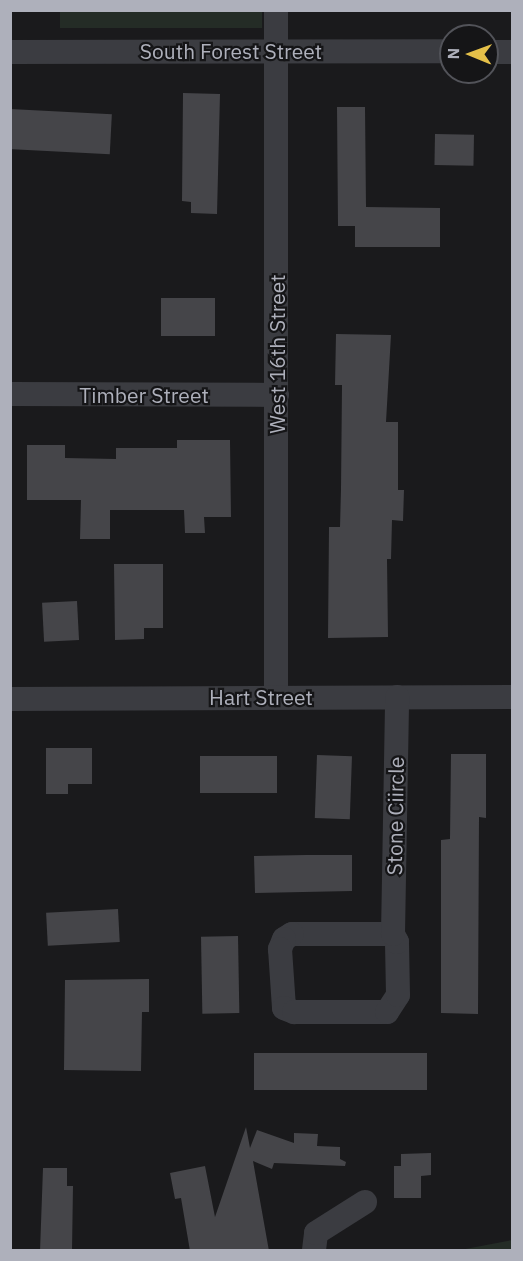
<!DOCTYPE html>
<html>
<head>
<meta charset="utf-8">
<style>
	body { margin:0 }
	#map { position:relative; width:523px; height:1261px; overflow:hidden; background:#1a1a1c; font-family:"IBM Plex Sans",sans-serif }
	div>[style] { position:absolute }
	.green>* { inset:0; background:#242c26; transform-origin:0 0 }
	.building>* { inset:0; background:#454549; transform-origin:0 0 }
	.minor>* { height:24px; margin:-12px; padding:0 12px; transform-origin:12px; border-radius:12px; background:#3b3c41 }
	span { translate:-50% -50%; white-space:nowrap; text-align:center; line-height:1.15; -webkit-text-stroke:4.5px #151517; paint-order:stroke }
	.street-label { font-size:21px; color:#aeb0bb }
	.frame { position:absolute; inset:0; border:12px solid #aeb0bb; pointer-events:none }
	.north { position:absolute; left:439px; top:24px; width:60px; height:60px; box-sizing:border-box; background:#151517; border:2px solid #525359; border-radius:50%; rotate:271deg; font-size:16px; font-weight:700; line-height:24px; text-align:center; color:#aeb0bb }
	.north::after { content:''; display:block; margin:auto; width:21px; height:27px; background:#e5c049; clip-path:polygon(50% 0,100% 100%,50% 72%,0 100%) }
</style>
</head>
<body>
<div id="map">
	<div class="green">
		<div style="left:60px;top:11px;width:202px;height:17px"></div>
		<div style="clip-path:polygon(512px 1240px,512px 1250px,460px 1250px)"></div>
	</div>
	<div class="building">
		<div style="clip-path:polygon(183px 93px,220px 94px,217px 214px,191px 213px,191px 202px,182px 201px)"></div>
		<div style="clip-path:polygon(337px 107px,365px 107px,366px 207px,440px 208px,440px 247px,355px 247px,355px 226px,338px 226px)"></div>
		<div style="left:10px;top:109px;width:102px;height:40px;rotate:3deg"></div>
		<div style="left:435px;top:134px;width:39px;height:31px;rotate:1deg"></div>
		<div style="left:161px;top:298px;width:54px;height:38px"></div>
		<div style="clip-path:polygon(336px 334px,391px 335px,386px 422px,398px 422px,398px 490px,404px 490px,403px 521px,392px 520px,391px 559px,387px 559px,388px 637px,328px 638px,329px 527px,340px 527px,341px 489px,342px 385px,335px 385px)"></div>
		<div style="clip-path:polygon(177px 440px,230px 440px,231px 517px,204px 517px,205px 533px,185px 533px,184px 510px,110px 510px,110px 539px,80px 539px,81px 500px,27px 500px,27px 445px,65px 445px,65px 458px,116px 459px,116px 448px,177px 448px)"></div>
		<div style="clip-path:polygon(114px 564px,163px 564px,163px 628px,144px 628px,144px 639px,115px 640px)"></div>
		<div style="left:77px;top:601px;width:39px;height:35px;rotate:87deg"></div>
		<div style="clip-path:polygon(46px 748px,92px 748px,92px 784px,68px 784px,68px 794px,46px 794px)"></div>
		<div style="clip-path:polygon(451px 754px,486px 754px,486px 818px,479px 817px,478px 1014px,441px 1013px,441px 840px,450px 839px)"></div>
		<div style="left:317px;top:755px;width:35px;height:63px;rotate:2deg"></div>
		<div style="left:200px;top:756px;width:77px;height:37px"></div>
		<div style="clip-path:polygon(306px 855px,352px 855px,352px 891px,255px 893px,254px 856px)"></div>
		<div style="left:118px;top:909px;width:33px;height:72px;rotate:87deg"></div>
		<div style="left:238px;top:936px;width:77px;height:37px;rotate:89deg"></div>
		<div style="clip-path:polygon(149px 979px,149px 1012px,142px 1012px,141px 1071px,64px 1070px,65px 980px)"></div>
		<div style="left:427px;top:1053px;width:37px;height:173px;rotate:90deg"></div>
		<div style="clip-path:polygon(246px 1127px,250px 1148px,257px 1130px,294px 1143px,294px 1133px,318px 1134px,317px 1146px,340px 1147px,340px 1159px,346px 1162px,345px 1166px,274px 1163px,272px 1169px,253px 1161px,269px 1251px,190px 1251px,181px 1198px,175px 1199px,170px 1173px,205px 1166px,215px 1217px)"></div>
		<div style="clip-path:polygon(431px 1153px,431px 1175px,421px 1176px,421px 1198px,394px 1198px,394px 1166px,401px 1166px,401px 1154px)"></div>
		<div style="clip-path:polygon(43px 1168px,67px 1168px,67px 1186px,73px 1186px,72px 1251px,40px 1251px)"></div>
	</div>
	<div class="minor">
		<div style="left:10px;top:52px;width:441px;rotate:-0.1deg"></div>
		<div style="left:487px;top:52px;width:25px"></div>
		<div style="left:10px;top:394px;width:267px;rotate:0.2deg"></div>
		<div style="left:276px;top:697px;width:687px;rotate:-90deg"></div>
		<div style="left:10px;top:699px;width:502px;rotate:-0.23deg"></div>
		<div style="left:393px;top:934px;width:101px;rotate:180deg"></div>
		<div style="left:292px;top:934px;width:9px;rotate:148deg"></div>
		<div style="left:284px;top:939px;width:11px;rotate:112deg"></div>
		<div style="left:280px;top:949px;width:59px;rotate:86.1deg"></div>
		<div style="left:284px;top:1008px;width:11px;rotate:22deg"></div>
		<div style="left:294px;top:1012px;width:93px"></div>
		<div style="left:387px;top:1012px;width:20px;rotate:-57deg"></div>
		<div style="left:398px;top:995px;width:53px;rotate:-91.1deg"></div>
		<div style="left:397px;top:942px;width:9px;rotate:-117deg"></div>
		<div style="left:393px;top:934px;width:237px;rotate:-89deg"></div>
		<div style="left:314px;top:1250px;width:17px;rotate:-83deg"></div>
		<div style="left:316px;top:1233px;width:58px;rotate:-32.3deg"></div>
	</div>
	<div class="street-label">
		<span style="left:231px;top:51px">South Forest Street</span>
		<span style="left:277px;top:354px;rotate:-90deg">West 16th Street</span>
		<span style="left:144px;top:395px">Timber Street</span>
		<span style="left:261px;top:697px">Hart Street</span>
		<span style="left:395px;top:816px;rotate:-89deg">Stone Ciircle</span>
	</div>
	<div class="frame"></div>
	<div class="north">N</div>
</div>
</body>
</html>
